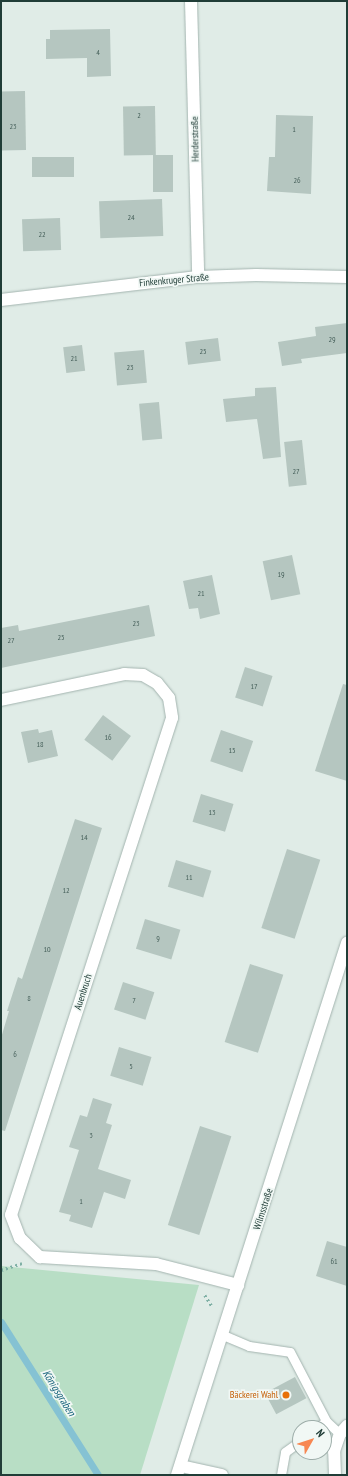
<!DOCTYPE html>
<html>
<head>
<meta charset="utf-8">
<style>
	body { margin:0 }
	#map { position:relative; width:348px; height:1476px; overflow:hidden; background:#e0ece7; font-family:"PT Sans Narrow",sans-serif }
	div>[style] { position:absolute }
	.green>* { inset:0; background:#b8dec5 }
	.stream>* { height:7px; margin:-3.5px; padding:0 3.5px; transform-origin:3.5px; border-radius:3.5px; background:#85c2d3 }
	.building>* { inset:0; background:#b5c6c0; transform-origin:0 0 }
	.path>* { height:2.5px; margin-top:-1.25px; transform-origin:0; background:repeating-linear-gradient(90deg,#7fb0a5 0 2px,transparent 0 5px) }
	.roads { filter:drop-shadow(0 0 1px #a3b4af) drop-shadow(0 0 1px #a3b4af) }
	.lane>* { height:9px; margin:-4.5px; padding:0 4.5px; transform-origin:4.5px; border-radius:4.5px; background:#fff }
	.street>* { height:12px; margin:-6px; padding:0 6px; transform-origin:6px; border-radius:6px; background:#fff }
	.secondary>* { height:12px; margin:-6px; padding:0 6px; transform-origin:6px; border-radius:6px; background:#fff }
	.dots>* { width:11px; height:11px; translate:-50% -50%; box-sizing:border-box; border:2px solid #f1f8f5; border-radius:50% }
	span { translate:-50% -50%; white-space:nowrap; text-align:center; line-height:1.15; -webkit-text-stroke:3.5px #f1f8f5; paint-order:stroke }
	.number-label { font-size:8px; color:#455f59 }
	.number-label span { -webkit-text-stroke-width:0 }
	.street-label { font-size:10px; color:#203d37 }
	.food-label { font-size:10px; color:#c56008 }
	.right { translate:-100% -50%; text-align:right }
	.water-label { font-size:11px; color:#18637b; font-style:italic }
	.frame { position:absolute; inset:0; border:2px solid #203d37; pointer-events:none }
	.north { position:absolute; left:292px; top:1420px; width:40px; height:40px; box-sizing:border-box; background:#f1f8f5; border:1px solid #9dada9; border-radius:50%; rotate:51deg; font-size:11px; font-weight:700; line-height:16px; text-align:center; color:#203d37 }
	.north::after { content:''; display:block; margin:auto; width:14px; height:18px; background:#f78752; clip-path:polygon(50% 0,100% 100%,50% 72%,0 100%) }
</style>
</head>
<body>
<div id="map">
	<div class="green">
		<div style="clip-path:polygon(1px 1266px,199px 1285px,140px 1475px,1px 1475px)"></div>
	</div>
	<div class="stream">
		<div style="left:1px;top:1322px;width:181px;rotate:57.6deg"></div>
	</div>
	<div class="building">
		<div style="clip-path:polygon(110px 29px,111px 76px,87px 77px,87px 58px,46px 59px,46px 39px,50px 39px,50px 30px)"></div>
		<div style="left:25px;top:91px;width:59px;height:24px;rotate:89deg"></div>
		<div style="left:155px;top:106px;width:49px;height:32px;rotate:89deg"></div>
		<div style="clip-path:polygon(276px 115px,313px 116px,311px 194px,267px 191px,269px 157px,275px 157px)"></div>
		<div style="left:153px;top:155px;width:20px;height:37px"></div>
		<div style="left:74px;top:157px;width:20px;height:42px;rotate:90deg"></div>
		<div style="left:162px;top:199px;width:37px;height:63px;rotate:88deg"></div>
		<div style="left:60px;top:218px;width:32px;height:38px;rotate:88deg"></div>
		<div style="clip-path:polygon(347px 323px,347px 353px,301px 359px,302px 363px,282px 366px,278px 342px,316px 336px,315px 327px)"></div>
		<div style="left:218px;top:338px;width:23px;height:33px;rotate:83deg"></div>
		<div style="left:82px;top:345px;width:26px;height:19px;rotate:83deg"></div>
		<div style="left:144px;top:350px;width:33px;height:30px;rotate:85deg"></div>
		<div style="clip-path:polygon(276px 387px,281px 457px,263px 459px,257px 419px,226px 422px,223px 399px,255px 396px,255px 388px)"></div>
		<div style="left:159px;top:402px;width:37px;height:20px;rotate:85deg"></div>
		<div style="left:302px;top:440px;width:45px;height:18px;rotate:84deg"></div>
		<div style="left:292px;top:555px;width:40px;height:30px;rotate:78deg"></div>
		<div style="clip-path:polygon(212px 575px,220px 614px,200px 619px,198px 608px,189px 609px,183px 581px)"></div>
		<div style="clip-path:polygon(149px 605px,155px 636px,1px 668px,1px 628px,18px 625px,19px 631px)"></div>
		<div style="left:245px;top:667px;width:29px;height:32px;rotate:18deg"></div>
		<div style="clip-path:polygon(343px 684px,347px 685px,347px 781px,315px 771px)"></div>
		<div style="left:103px;top:715px;width:35px;height:31px;rotate:37deg"></div>
		<div style="clip-path:polygon(38px 729px,39px 733px,52px 730px,58px 756px,28px 763px,21px 732px)"></div>
		<div style="left:221px;top:730px;width:34px;height:33px;rotate:19deg"></div>
		<div style="left:201px;top:794px;width:34px;height:29px;rotate:17deg"></div>
		<div style="clip-path:polygon(75px 819px,102px 828px,5px 1131px,1px 1130px,1px 1038px,9px 1011px,7px 1011px,18px 977px,22px 979px)"></div>
		<div style="left:287px;top:849px;width:35px;height:83px;rotate:18deg"></div>
		<div style="left:176px;top:860px;width:37px;height:28px;rotate:17deg"></div>
		<div style="left:145px;top:919px;width:37px;height:31px;rotate:17deg"></div>
		<div style="left:250px;top:964px;width:35px;height:82px;rotate:18deg"></div>
		<div style="left:123px;top:982px;width:33px;height:29px;rotate:18deg"></div>
		<div style="left:119px;top:1047px;width:34px;height:30px;rotate:17deg"></div>
		<div style="clip-path:polygon(93px 1098px,112px 1104px,106px 1123px,112px 1125px,98px 1169px,131px 1180px,125px 1199px,104px 1192px,92px 1228px,69px 1221px,71px 1215px,59px 1212px,79px 1150px,69px 1147px,80px 1115px,87px 1117px)"></div>
		<div style="left:200px;top:1126px;width:33px;height:104px;rotate:18deg"></div>
		<div style="clip-path:polygon(327px 1241px,347px 1247px,347px 1286px,316px 1276px)"></div>
		<div style="left:295px;top:1377px;width:24px;height:34px;rotate:62deg"></div>
	</div>
	<div class="path">
		<div style="left:1px;top:1270px;width:22px;rotate:-18deg"></div>
		<div style="left:205px;top:1295px;width:13px;rotate:58deg"></div>
	</div>
	<div class="roads">
		<div class="lane">
			<div style="left:223px;top:1335px;width:28px;rotate:23deg"></div>
			<div style="left:249px;top:1346px;width:41px;rotate:8.3deg"></div>
			<div style="left:290px;top:1352px;width:78px;rotate:62.4deg"></div>
			<div style="left:326px;top:1421px;width:19px;rotate:43deg"></div>
			<div style="left:317px;top:1428px;width:11px;rotate:-38deg"></div>
			<div style="left:281px;top:1475px;width:23px;rotate:-80deg"></div>
			<div style="left:285px;top:1452px;width:19px;rotate:-36deg"></div>
		</div>
		<div class="street">
			<div style="left:191px;top:1px;width:276px;rotate:88.5deg"></div>
			<div style="left:1px;top:300px;width:198px;rotate:-6.7deg"></div>
			<div style="left:198px;top:277px;width:58px;rotate:-2deg"></div>
			<div style="left:256px;top:275px;width:91px;rotate:1.3deg"></div>
			<div style="left:1px;top:700px;width:126px;rotate:-11.9deg"></div>
			<div style="left:124px;top:674px;width:19px;rotate:3deg"></div>
			<div style="left:143px;top:675px;width:16px;rotate:30deg"></div>
			<div style="left:157px;top:683px;width:19px;rotate:51deg"></div>
			<div style="left:169px;top:698px;width:20px;rotate:81deg"></div>
			<div style="left:172px;top:718px;width:522px;rotate:107.95deg"></div>
			<div style="left:11px;top:1215px;width:25px;rotate:69deg"></div>
			<div style="left:20px;top:1238px;width:28px;rotate:44deg"></div>
			<div style="left:40px;top:1257px;width:116px;rotate:3.5deg"></div>
			<div style="left:156px;top:1264px;width:85px;rotate:14.4deg"></div>
			<div style="left:335px;top:1475px;width:24px;rotate:-92deg"></div>
			<div style="left:334px;top:1451px;width:18px;rotate:-71deg"></div>
			<div style="left:340px;top:1434px;width:11px;rotate:-49deg"></div>
		</div>
		<div class="secondary">
			<div style="left:181px;top:1466px;width:42px;rotate:12.4deg"></div>
			<div style="left:177px;top:1475px;width:559px;rotate:-72.28deg"></div>
		</div>
	</div>
	<div class="dots">
		<div style="left:286px;top:1395px;background:#e8710a"></div>
	</div>
	<div class="number-label">
		<span style="left:98px;top:53px">4</span>
		<span style="left:139px;top:116px">2</span>
		<span style="left:13px;top:127px">23</span>
		<span style="left:294px;top:130px">1</span>
		<span style="left:297px;top:181px">26</span>
		<span style="left:131px;top:218px">24</span>
		<span style="left:42px;top:235px">22</span>
		<span style="left:332px;top:340px">29</span>
		<span style="left:203px;top:352px">25</span>
		<span style="left:74px;top:359px">21</span>
		<span style="left:130px;top:368px">23</span>
		<span style="left:296px;top:472px">27</span>
		<span style="left:281px;top:575px">19</span>
		<span style="left:201px;top:594px">21</span>
		<span style="left:136px;top:624px">23</span>
		<span style="left:61px;top:638px">25</span>
		<span style="left:11px;top:641px">27</span>
		<span style="left:254px;top:687px">17</span>
		<span style="left:108px;top:738px">16</span>
		<span style="left:40px;top:745px">18</span>
		<span style="left:232px;top:751px">15</span>
		<span style="left:212px;top:813px">13</span>
		<span style="left:84px;top:838px">14</span>
		<span style="left:189px;top:878px">11</span>
		<span style="left:66px;top:891px">12</span>
		<span style="left:158px;top:939px">9</span>
		<span style="left:47px;top:950px">10</span>
		<span style="left:29px;top:999px">8</span>
		<span style="left:134px;top:1001px">7</span>
		<span style="left:15px;top:1055px">6</span>
		<span style="left:131px;top:1067px">5</span>
		<span style="left:91px;top:1136px">3</span>
		<span style="left:81px;top:1202px">1</span>
		<span style="left:334px;top:1262px">61</span>
	</div>
	<div class="street-label">
		<span style="left:195px;top:139px;rotate:-91deg">Herderstraße</span>
		<span style="left:174px;top:280px;rotate:-5deg">Finkenkruger Straße</span>
		<span style="left:83px;top:992px;rotate:-72deg">Auenbruch</span>
		<span style="left:263px;top:1209px;rotate:-72deg">Wilmsstraße</span>
	</div>
	<div class="food-label">
		<span class="right" style="left:278px;top:1395px">Bäckerei Wahl</span>
	</div>
	<div class="water-label">
		<span style="left:59px;top:1393px;rotate:58deg">Königsgraben</span>
	</div>
	<div class="frame"></div>
	<div class="north">N</div>
</div>
</body>
</html>
